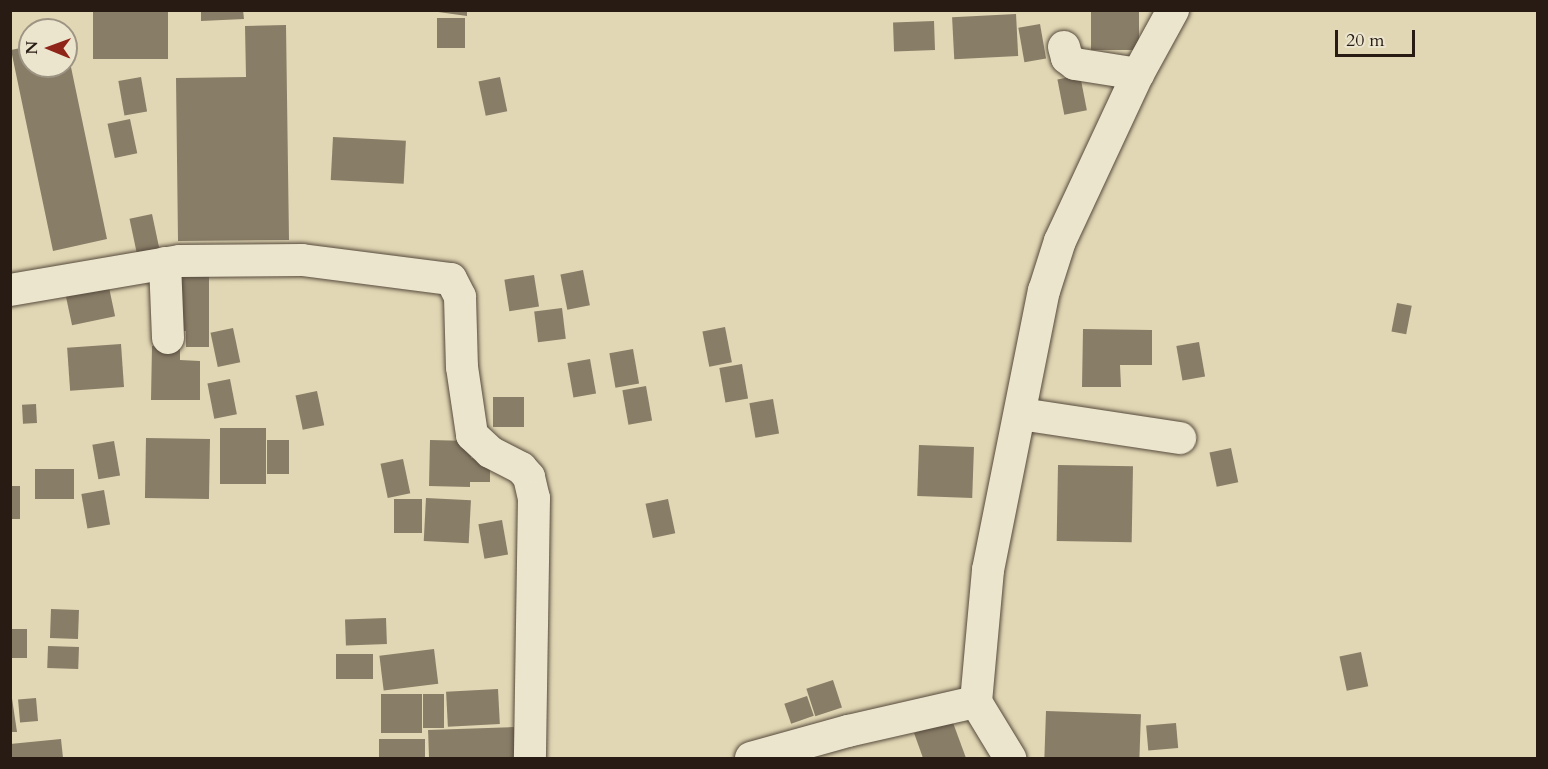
<!DOCTYPE html>
<html>
<head>
<meta charset="utf-8">
<style>
	body { margin:0 }
	#map { position:relative; width:1548px; height:769px; overflow:hidden; background:#e1d7b4; font-family:Cardo,serif }
	div>[style] { position:absolute }
	.building>* { inset:0; background:#887d67; transform-origin:0 0 }
	.roads { filter:drop-shadow(0 0 2px #564a3c) drop-shadow(0 0 2px #564a3c) }
	.minor>* { height:32px; margin:-16px; padding:0 16px; transform-origin:16px; border-radius:16px; background:#ece5ce }
	span { translate:-50% -50%; white-space:nowrap; text-align:center; line-height:1.15; -webkit-text-stroke:5px #ece5ce; paint-order:stroke }
	.frame { position:absolute; inset:0; border:12px solid #281b14; pointer-events:none }
	.north { position:absolute; left:18px; top:18px; width:60px; height:60px; box-sizing:border-box; background:#ece5ce; border:2px solid #9e9484; border-radius:50%; rotate:271deg; font-size:16px; font-weight:700; line-height:24px; text-align:center; color:#281b14 }
	.north::after { content:''; display:block; margin:auto; width:21px; height:27px; background:#8f2418; clip-path:polygon(50% 0,100% 100%,50% 72%,0 100%) }
	.scale { position:absolute; left:1335px; top:30px; width:80px; height:27px; box-sizing:border-box; border:3px solid #281b14; border-top:0; padding-left:8px; font-size:18px; line-height:21px; white-space:nowrap; color:#281b14; -webkit-text-stroke:4px #ece5ce; paint-order:stroke }
</style>
</head>
<body>
<div id="map">
	<div class="building">
		<div style="left:93px;top:10px;width:75px;height:49px"></div>
		<div style="clip-path:polygon(201px 10px,243px 10px,244px 19px,201px 21px)"></div>
		<div style="clip-path:polygon(424px 10px,467px 10px,467px 16px)"></div>
		<div style="left:1091px;top:10px;width:48px;height:40px"></div>
		<div style="left:1016px;top:14px;width:42px;height:64px;rotate:87deg"></div>
		<div style="left:437px;top:18px;width:28px;height:30px"></div>
		<div style="left:934px;top:21px;width:29px;height:41px;rotate:88deg"></div>
		<div style="left:1040px;top:24px;width:35px;height:22px;rotate:80deg"></div>
		<div style="clip-path:polygon(286px 25px,289px 240px,178px 241px,176px 78px,246px 77px,245px 26px)"></div>
		<div style="clip-path:polygon(30px 46px,30px 66px,66px 66px,67px 48px,107px 239px,53px 251px,11px 50px)"></div>
		<div style="left:1080px;top:75px;width:36px;height:23px;rotate:79deg"></div>
		<div style="left:141px;top:77px;width:35px;height:23px;rotate:80deg"></div>
		<div style="left:500px;top:77px;width:35px;height:22px;rotate:78deg"></div>
		<div style="left:130px;top:119px;width:35px;height:23px;rotate:78deg"></div>
		<div style="left:333px;top:137px;width:73px;height:43px;rotate:3deg"></div>
		<div style="left:152px;top:214px;width:35px;height:23px;rotate:78deg"></div>
		<div style="clip-path:polygon(172px 264px,209px 264px,209px 347px,186px 347px,186px 331px,173px 331px)"></div>
		<div style="left:583px;top:270px;width:36px;height:23px;rotate:79deg"></div>
		<div style="left:534px;top:275px;width:32px;height:30px;rotate:81deg"></div>
		<div style="left:107px;top:278px;width:39px;height:44px;rotate:78deg"></div>
		<div style="left:1397px;top:303px;width:15px;height:29px;rotate:11deg"></div>
		<div style="left:562px;top:308px;width:31px;height:28px;rotate:83deg"></div>
		<div style="left:725px;top:327px;width:36px;height:23px;rotate:79deg"></div>
		<div style="left:233px;top:328px;width:35px;height:23px;rotate:78deg"></div>
		<div style="clip-path:polygon(1083px 329px,1152px 330px,1152px 365px,1120px 365px,1121px 387px,1082px 387px)"></div>
		<div style="left:1199px;top:342px;width:35px;height:23px;rotate:80deg"></div>
		<div style="left:121px;top:344px;width:43px;height:54px;rotate:86deg"></div>
		<div style="clip-path:polygon(152px 346px,180px 346px,180px 360px,200px 361px,200px 400px,151px 400px)"></div>
		<div style="left:633px;top:349px;width:35px;height:24px;rotate:80deg"></div>
		<div style="left:590px;top:359px;width:35px;height:23px;rotate:80deg"></div>
		<div style="left:742px;top:364px;width:35px;height:23px;rotate:80deg"></div>
		<div style="left:230px;top:379px;width:36px;height:23px;rotate:79deg"></div>
		<div style="left:646px;top:386px;width:35px;height:24px;rotate:80deg"></div>
		<div style="left:317px;top:391px;width:35px;height:22px;rotate:78deg"></div>
		<div style="left:493px;top:397px;width:31px;height:30px"></div>
		<div style="left:773px;top:399px;width:35px;height:24px;rotate:80deg"></div>
		<div style="left:36px;top:404px;width:19px;height:14px;rotate:87deg"></div>
		<div style="left:266px;top:428px;width:56px;height:46px;rotate:90deg"></div>
		<div style="left:146px;top:438px;width:64px;height:60px;rotate:1deg"></div>
		<div style="left:267px;top:440px;width:22px;height:34px"></div>
		<div style="clip-path:polygon(430px 440px,471px 441px,471px 458px,490px 459px,490px 482px,470px 482px,470px 487px,429px 486px)"></div>
		<div style="left:114px;top:441px;width:35px;height:22px;rotate:80deg"></div>
		<div style="left:919px;top:445px;width:55px;height:51px;rotate:2deg"></div>
		<div style="left:1231px;top:448px;width:35px;height:22px;rotate:78deg"></div>
		<div style="left:403px;top:459px;width:35px;height:23px;rotate:78deg"></div>
		<div style="left:1058px;top:465px;width:75px;height:76px;rotate:1deg"></div>
		<div style="left:35px;top:469px;width:39px;height:30px"></div>
		<div style="left:10px;top:486px;width:10px;height:33px"></div>
		<div style="left:104px;top:490px;width:35px;height:23px;rotate:80deg"></div>
		<div style="left:426px;top:498px;width:45px;height:43px;rotate:3deg"></div>
		<div style="left:394px;top:499px;width:28px;height:34px"></div>
		<div style="left:668px;top:499px;width:35px;height:23px;rotate:78deg"></div>
		<div style="left:502px;top:520px;width:35px;height:24px;rotate:80deg"></div>
		<div style="left:51px;top:609px;width:28px;height:29px;rotate:2deg"></div>
		<div style="left:386px;top:618px;width:26px;height:41px;rotate:88deg"></div>
		<div style="left:10px;top:629px;width:17px;height:29px"></div>
		<div style="left:48px;top:646px;width:31px;height:22px;rotate:2deg"></div>
		<div style="left:434px;top:649px;width:35px;height:55px;rotate:83deg"></div>
		<div style="left:1361px;top:652px;width:35px;height:22px;rotate:78deg"></div>
		<div style="left:336px;top:654px;width:37px;height:25px"></div>
		<div style="left:833px;top:680px;width:29px;height:28px;rotate:72deg"></div>
		<div style="clip-path:polygon(10px 685px,17px 732px,10px 732px)"></div>
		<div style="left:498px;top:689px;width:35px;height:52px;rotate:87deg"></div>
		<div style="left:381px;top:694px;width:41px;height:39px"></div>
		<div style="left:423px;top:694px;width:21px;height:34px"></div>
		<div style="left:807px;top:696px;width:21px;height:24px;rotate:71deg"></div>
		<div style="left:36px;top:698px;width:23px;height:18px;rotate:85deg"></div>
		<div style="left:1046px;top:711px;width:95px;height:47px;rotate:2deg"></div>
		<div style="clip-path:polygon(952px 720px,966px 758px,923px 758px,914px 733px)"></div>
		<div style="left:1176px;top:723px;width:25px;height:30px;rotate:85deg"></div>
		<div style="left:514px;top:727px;width:30px;height:86px;rotate:88deg"></div>
		<div style="clip-path:polygon(61px 739px,63px 758px,10px 758px,10px 744px)"></div>
		<div style="left:379px;top:739px;width:46px;height:19px"></div>
	</div>
	<div class="roads">
		<div class="minor">
			<div style="left:1064px;top:47px;width:11px;rotate:75deg"></div>
			<div style="left:1067px;top:58px;width:10px;rotate:37deg"></div>
			<div style="left:1075px;top:64px;width:64px;rotate:9deg"></div>
			<div style="left:165px;top:263px;width:75px;rotate:87.7deg"></div>
			<div style="left:10px;top:290px;width:172px;rotate:-9.7deg"></div>
			<div style="left:180px;top:261px;width:122px;rotate:-0.5deg"></div>
			<div style="left:302px;top:260px;width:150px;rotate:7.3deg"></div>
			<div style="left:451px;top:279px;width:20px;rotate:63deg"></div>
			<div style="left:460px;top:297px;width:70px;rotate:88.4deg"></div>
			<div style="left:462px;top:367px;width:69px;rotate:81.6deg"></div>
			<div style="left:472px;top:435px;width:25px;rotate:43deg"></div>
			<div style="left:490px;top:452px;width:35px;rotate:27deg"></div>
			<div style="left:521px;top:468px;width:12px;rotate:48deg"></div>
			<div style="left:529px;top:477px;width:22px;rotate:77deg"></div>
			<div style="left:534px;top:498px;width:260px;rotate:90.9deg"></div>
			<div style="left:1021px;top:414px;width:161px;rotate:8.6deg"></div>
			<div style="left:976px;top:702px;width:133px;rotate:-84.8deg"></div>
			<div style="left:988px;top:570px;width:285px;rotate:-78.7deg"></div>
			<div style="left:1044px;top:291px;width:52px;rotate:-72.3deg"></div>
			<div style="left:1060px;top:241px;width:184px;rotate:-65deg"></div>
			<div style="left:1138px;top:74px;width:73px;rotate:-61.3deg"></div>
			<div style="left:751px;top:758px;width:101px;rotate:-15.6deg"></div>
			<div style="left:848px;top:731px;width:131px;rotate:-12.8deg"></div>
			<div style="left:976px;top:702px;width:66px;rotate:58.7deg"></div>
		</div>
	</div>
	<div class="frame"></div>
	<div class="north">N</div>
	<div class="scale">20 m</div>
</div>
</body>
</html>
